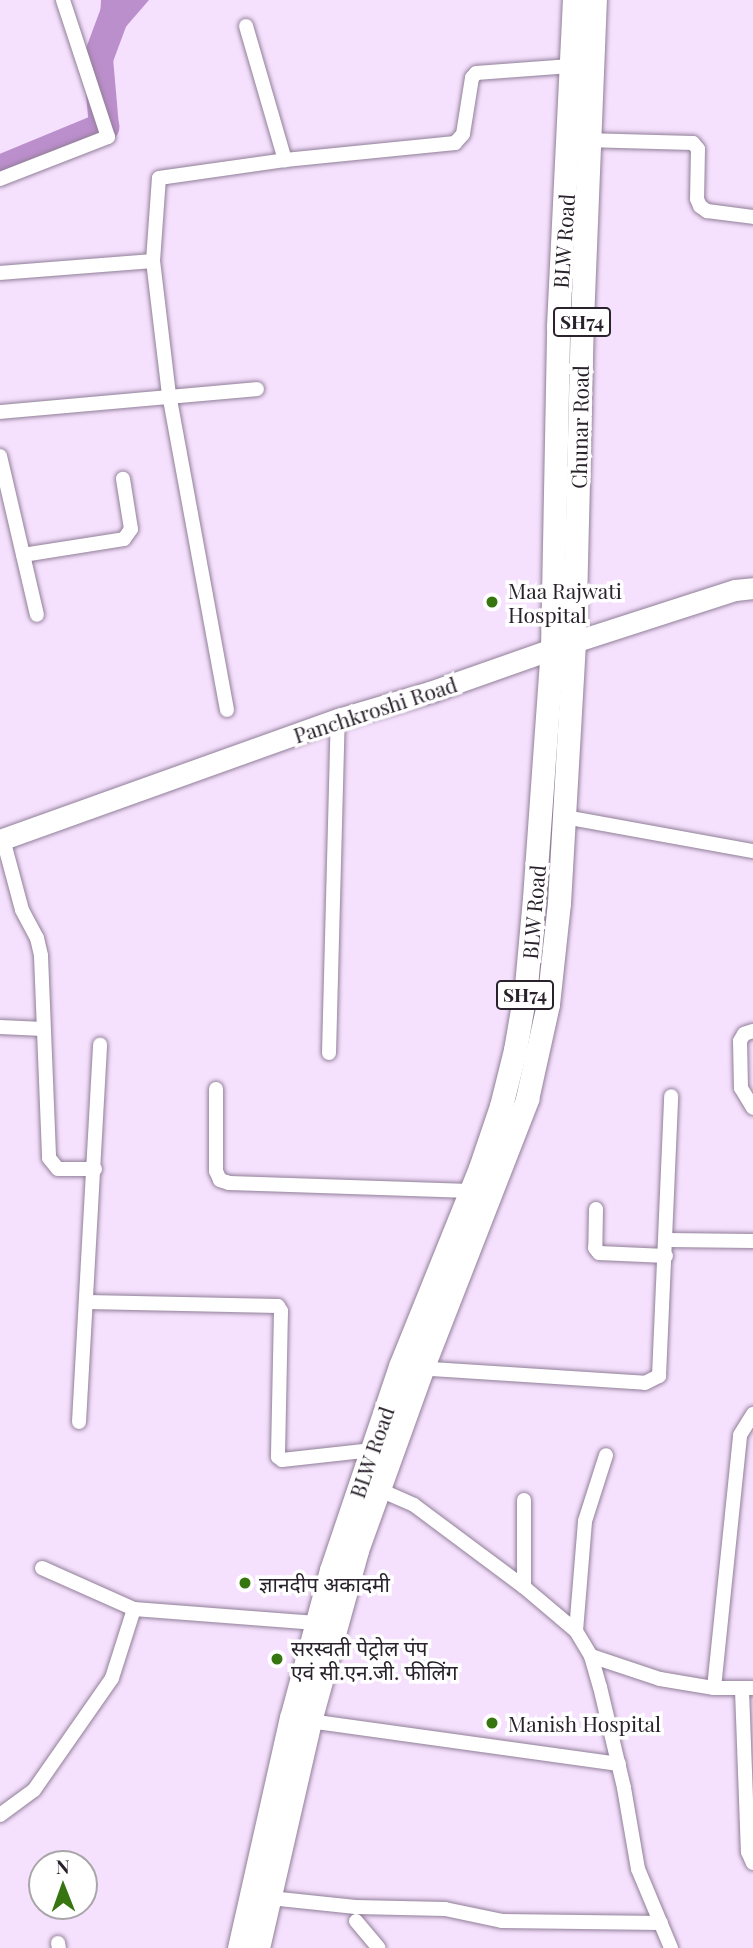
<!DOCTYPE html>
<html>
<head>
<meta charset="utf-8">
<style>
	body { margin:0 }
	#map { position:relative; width:753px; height:1948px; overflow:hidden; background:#f5e1fd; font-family:"Playfair Display","Noto Sans Devanagari",serif }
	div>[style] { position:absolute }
	.water>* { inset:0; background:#bb8fcb }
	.river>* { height:30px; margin:-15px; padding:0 15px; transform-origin:15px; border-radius:15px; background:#bb8fcb }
	.roads { filter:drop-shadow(0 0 2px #917f98) drop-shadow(0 0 2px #917f98) }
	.street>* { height:14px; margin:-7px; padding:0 7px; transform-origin:7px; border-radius:7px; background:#fff }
	.secondary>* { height:21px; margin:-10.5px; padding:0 10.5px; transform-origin:10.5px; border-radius:10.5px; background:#fff }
	.primary>* { height:23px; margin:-11.5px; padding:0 11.5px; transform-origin:11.5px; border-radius:11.5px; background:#fff }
	.dots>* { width:19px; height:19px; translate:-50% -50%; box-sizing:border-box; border:4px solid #fff; border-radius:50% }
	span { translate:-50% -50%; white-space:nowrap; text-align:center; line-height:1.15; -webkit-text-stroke:7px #fff; paint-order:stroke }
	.shield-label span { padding:2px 5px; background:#fff; border:2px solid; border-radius:5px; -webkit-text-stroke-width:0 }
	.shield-label { font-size:19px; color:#29212b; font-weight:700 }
	.street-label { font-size:21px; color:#29212b }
	.poi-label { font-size:21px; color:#29212b }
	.left { translate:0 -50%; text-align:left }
	.north { position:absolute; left:28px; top:1850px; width:70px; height:70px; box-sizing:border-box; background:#fff; border:2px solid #a9a6aa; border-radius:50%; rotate:359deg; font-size:19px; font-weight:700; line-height:28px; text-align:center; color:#29212b }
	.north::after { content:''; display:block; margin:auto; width:24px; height:32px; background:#367510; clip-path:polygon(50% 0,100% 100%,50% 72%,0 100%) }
</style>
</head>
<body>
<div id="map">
	<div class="water">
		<div style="clip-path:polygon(101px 0,149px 0,98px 59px)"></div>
	</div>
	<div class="river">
		<div style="left:0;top:170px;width:113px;rotate:-22.5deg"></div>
		<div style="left:104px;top:127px;width:68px;rotate:-95deg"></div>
		<div style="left:98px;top:59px;width:63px;rotate:-69.6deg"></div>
	</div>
	<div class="roads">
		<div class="street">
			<div style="left:246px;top:26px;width:140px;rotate:73.8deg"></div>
			<div style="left:584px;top:140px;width:109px;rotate:1.6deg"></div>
			<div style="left:693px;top:143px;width:8px;rotate:50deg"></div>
			<div style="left:698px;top:149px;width:50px;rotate:91.1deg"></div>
			<div style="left:697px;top:199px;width:8px;rotate:67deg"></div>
			<div style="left:700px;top:206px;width:9px;rotate:36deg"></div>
			<div style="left:707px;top:211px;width:46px;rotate:7.4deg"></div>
			<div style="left:0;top:179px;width:116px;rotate:-21.3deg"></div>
			<div style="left:108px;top:137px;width:144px;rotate:-108.2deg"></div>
			<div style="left:0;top:273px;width:153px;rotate:-4.5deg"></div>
			<div style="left:0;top:412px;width:258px;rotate:-5.1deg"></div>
			<div style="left:0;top:456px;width:163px;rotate:76.9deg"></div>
			<div style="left:23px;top:555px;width:102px;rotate:-9deg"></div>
			<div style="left:124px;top:539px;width:12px;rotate:-55deg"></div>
			<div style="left:131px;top:529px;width:51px;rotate:-99.1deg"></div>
			<div style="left:227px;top:710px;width:320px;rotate:-100.4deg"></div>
			<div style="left:169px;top:395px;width:135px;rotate:-96.8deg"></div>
			<div style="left:153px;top:261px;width:83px;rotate:-85.9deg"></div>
			<div style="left:159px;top:178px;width:127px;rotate:-8.1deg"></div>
			<div style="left:285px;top:160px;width:171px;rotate:-5.7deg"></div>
			<div style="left:455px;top:143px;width:12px;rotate:-48deg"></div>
			<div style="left:463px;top:134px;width:57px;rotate:-80.9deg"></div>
			<div style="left:472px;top:78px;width:6px;rotate:-51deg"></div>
			<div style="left:476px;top:73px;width:95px;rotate:-4.2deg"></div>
			<div style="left:565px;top:817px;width:191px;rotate:10.3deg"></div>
			<div style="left:3px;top:839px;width:73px;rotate:75deg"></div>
			<div style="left:22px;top:910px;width:32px;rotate:62deg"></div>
			<div style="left:37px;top:938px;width:18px;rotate:77deg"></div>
			<div style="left:41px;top:956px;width:202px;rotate:87.7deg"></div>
			<div style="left:49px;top:1158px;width:14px;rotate:51deg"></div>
			<div style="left:58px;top:1169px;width:37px"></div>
			<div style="left:0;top:1027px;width:43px;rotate:2.7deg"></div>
			<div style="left:753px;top:1031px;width:9px;rotate:162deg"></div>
			<div style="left:744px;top:1034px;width:8px;rotate:120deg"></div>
			<div style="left:740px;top:1041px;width:47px;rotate:88.8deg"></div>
			<div style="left:741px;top:1088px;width:23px;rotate:59deg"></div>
			<div style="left:329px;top:1053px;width:334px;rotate:-88.5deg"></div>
			<div style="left:216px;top:1089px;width:82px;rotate:90deg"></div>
			<div style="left:216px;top:1171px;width:10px;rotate:66deg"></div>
			<div style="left:220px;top:1180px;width:9px;rotate:18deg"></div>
			<div style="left:229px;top:1183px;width:242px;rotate:1.9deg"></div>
			<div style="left:596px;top:1209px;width:39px;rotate:91deg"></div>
			<div style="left:595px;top:1248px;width:6px;rotate:51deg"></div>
			<div style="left:599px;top:1253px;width:67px;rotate:2.6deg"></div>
			<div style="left:667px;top:1240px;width:86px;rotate:0.7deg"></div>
			<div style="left:87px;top:1302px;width:191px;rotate:1.2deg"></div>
			<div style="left:278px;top:1306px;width:6px;rotate:59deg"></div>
			<div style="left:281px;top:1311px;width:146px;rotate:91.2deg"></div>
			<div style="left:278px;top:1457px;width:5px;rotate:37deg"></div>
			<div style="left:282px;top:1460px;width:91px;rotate:-6.3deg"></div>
			<div style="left:416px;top:1368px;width:229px;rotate:3.7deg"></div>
			<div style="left:645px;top:1383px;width:16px;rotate:-27deg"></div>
			<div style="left:659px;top:1376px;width:280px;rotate:-87.5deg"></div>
			<div style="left:79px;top:1422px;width:378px;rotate:-86.8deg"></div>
			<div style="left:371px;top:1486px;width:47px;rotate:23.8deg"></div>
			<div style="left:414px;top:1505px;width:137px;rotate:36.7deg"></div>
			<div style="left:524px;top:1587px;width:68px;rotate:40.2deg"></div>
			<div style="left:576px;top:1631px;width:29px;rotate:59deg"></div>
			<div style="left:591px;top:1656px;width:32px;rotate:74deg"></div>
			<div style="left:600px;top:1687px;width:104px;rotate:76.6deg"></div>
			<div style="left:624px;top:1788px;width:82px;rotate:80.2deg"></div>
			<div style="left:638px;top:1869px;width:86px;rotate:67.3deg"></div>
			<div style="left:524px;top:1500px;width:87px;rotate:90deg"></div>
			<div style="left:42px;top:1568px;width:101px;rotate:24deg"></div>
			<div style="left:134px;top:1609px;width:183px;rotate:4.4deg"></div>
			<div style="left:576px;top:1631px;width:110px;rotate:-85.3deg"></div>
			<div style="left:585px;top:1521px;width:69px;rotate:-72.3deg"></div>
			<div style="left:591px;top:1656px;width:73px;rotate:18.4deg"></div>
			<div style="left:660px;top:1679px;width:55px;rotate:9.5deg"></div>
			<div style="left:714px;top:1688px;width:39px"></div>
			<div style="left:714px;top:1688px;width:254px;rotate:-84.1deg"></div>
			<div style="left:740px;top:1435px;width:25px;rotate:-58deg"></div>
			<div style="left:742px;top:1690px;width:162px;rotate:87.9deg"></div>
			<div style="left:748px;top:1852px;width:12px;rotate:66deg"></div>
			<div style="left:302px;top:1720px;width:320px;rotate:7.9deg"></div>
			<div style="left:0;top:1815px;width:42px;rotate:-36.3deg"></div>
			<div style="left:34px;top:1790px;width:136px;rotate:-55.1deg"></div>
			<div style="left:112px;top:1678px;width:72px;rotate:-72.3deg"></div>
			<div style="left:270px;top:1898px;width:86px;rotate:6deg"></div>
			<div style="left:356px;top:1907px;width:89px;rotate:1.3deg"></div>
			<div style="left:445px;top:1909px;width:58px;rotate:11.9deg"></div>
			<div style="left:502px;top:1921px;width:159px;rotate:0.7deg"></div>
			<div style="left:356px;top:1921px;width:35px;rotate:50deg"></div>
			<div style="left:58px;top:1943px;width:5px;rotate:79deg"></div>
		</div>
		<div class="secondary">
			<div style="left:0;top:840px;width:359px;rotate:-19.7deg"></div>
			<div style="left:338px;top:719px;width:96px;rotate:-16.4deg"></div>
			<div style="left:430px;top:692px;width:129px;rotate:-19.4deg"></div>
			<div style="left:552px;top:649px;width:192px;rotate:-17.9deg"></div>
			<div style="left:735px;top:590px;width:18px;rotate:-6deg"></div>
		</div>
		<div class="primary">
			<div style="left:239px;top:1948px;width:236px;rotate:-77.3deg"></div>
			<div style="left:291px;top:1718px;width:153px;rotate:-74.9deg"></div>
			<div style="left:331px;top:1570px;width:215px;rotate:-71.3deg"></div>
			<div style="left:400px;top:1366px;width:214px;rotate:-68deg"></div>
			<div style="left:480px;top:1168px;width:65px;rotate:-71.3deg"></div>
			<div style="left:501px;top:1106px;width:58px;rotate:-76deg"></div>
			<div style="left:515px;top:1050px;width:65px;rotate:-80.2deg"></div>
			<div style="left:526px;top:986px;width:88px;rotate:-84.8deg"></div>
			<div style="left:534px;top:898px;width:250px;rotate:-85.9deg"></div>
			<div style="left:552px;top:649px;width:323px;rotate:-88.9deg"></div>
			<div style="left:558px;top:326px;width:326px;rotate:-87.2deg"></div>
			<div style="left:258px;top:1948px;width:233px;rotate:-77.1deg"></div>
			<div style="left:310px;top:1721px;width:177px;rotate:-74.6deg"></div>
			<div style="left:357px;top:1550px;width:192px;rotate:-70.2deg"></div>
			<div style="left:422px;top:1369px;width:290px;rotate:-68.7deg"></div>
			<div style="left:527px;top:1099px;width:97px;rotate:-77.5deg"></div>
			<div style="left:548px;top:1004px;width:102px;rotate:-83.8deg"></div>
			<div style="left:559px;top:903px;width:259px;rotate:-86.7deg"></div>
			<div style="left:574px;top:644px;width:323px;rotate:-88.6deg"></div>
			<div style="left:582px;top:321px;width:321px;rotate:-87.7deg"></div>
		</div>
	</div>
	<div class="dots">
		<div style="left:492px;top:602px;background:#367510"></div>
		<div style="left:245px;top:1583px;background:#367510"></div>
		<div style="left:277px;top:1659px;background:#367510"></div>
		<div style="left:492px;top:1723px;background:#367510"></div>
	</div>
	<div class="shield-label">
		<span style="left:582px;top:322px">SH74</span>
		<span style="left:525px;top:995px">SH74</span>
	</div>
	<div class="street-label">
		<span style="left:563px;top:241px;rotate:-86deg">BLW Road</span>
		<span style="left:579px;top:427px;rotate:-89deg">Chunar Road</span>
		<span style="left:375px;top:709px;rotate:-18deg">Panchkroshi Road</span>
		<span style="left:533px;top:912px;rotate:-85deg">BLW Road</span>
		<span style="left:371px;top:1452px;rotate:-71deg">BLW Road</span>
	</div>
	<div class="poi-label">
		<span class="left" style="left:508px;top:602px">Maa Rajwati<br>Hospital</span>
		<span class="left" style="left:259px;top:1583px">ज्ञानदीप अकादमी</span>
		<span class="left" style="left:291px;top:1659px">सरस्वती पेट्रोल पंप<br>एवं सी.एन.जी. फीलिंग</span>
		<span class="left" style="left:508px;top:1723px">Manish Hospital</span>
	</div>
	<div class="north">N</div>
</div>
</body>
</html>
